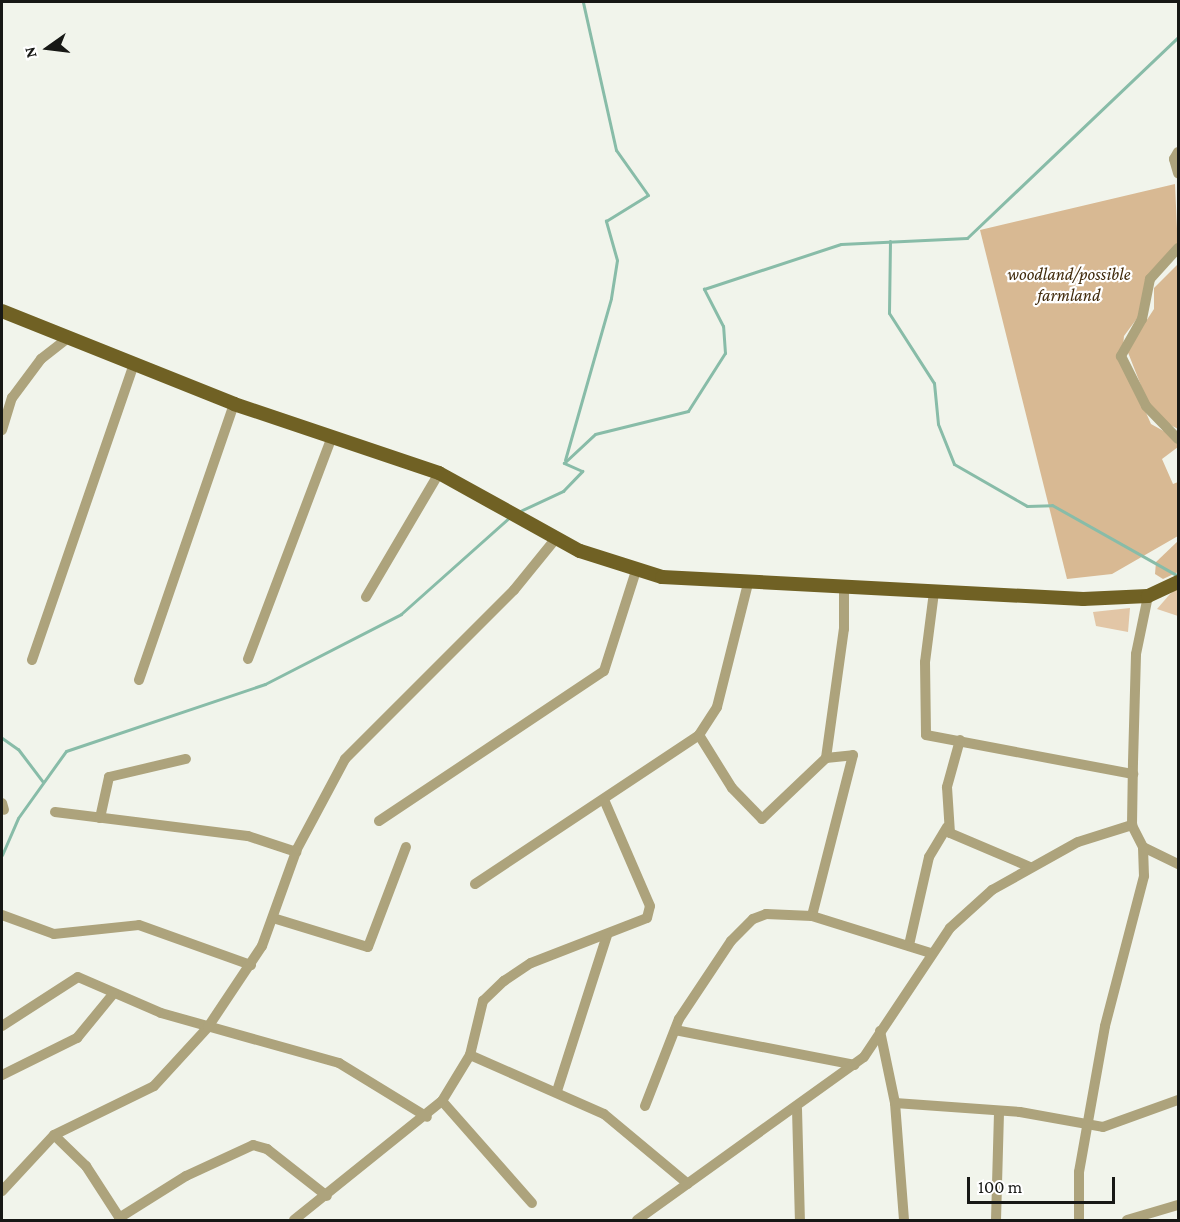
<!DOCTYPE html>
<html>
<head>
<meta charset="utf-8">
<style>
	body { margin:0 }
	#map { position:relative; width:1180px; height:1222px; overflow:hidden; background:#f1f4eb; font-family:"Crimson Pro",serif }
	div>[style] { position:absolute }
	.green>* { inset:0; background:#e2c6a6 }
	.forest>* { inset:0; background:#d8b993 }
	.stream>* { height:3px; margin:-1.5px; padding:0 1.5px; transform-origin:1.5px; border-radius:1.5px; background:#88bca8 }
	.minor>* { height:10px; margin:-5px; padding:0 5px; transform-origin:5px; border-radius:5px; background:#ada37c }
	.major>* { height:14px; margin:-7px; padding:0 7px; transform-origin:7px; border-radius:7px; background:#706124 }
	span { translate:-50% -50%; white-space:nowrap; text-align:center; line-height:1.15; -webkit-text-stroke:4.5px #fff; paint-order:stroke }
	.park-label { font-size:18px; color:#402a0b; font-style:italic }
	.frame { position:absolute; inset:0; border:3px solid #171815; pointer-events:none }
	.north { position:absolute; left:18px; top:18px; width:60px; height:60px; -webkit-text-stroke:4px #fff; paint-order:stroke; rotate:256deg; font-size:16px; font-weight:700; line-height:24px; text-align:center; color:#171815 }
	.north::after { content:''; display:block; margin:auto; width:21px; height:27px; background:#171815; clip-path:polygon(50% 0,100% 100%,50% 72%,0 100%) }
	.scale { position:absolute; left:967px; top:1177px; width:148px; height:27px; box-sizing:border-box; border:3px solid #171815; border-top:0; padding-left:8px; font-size:18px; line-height:21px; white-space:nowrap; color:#171815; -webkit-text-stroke:4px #fff; paint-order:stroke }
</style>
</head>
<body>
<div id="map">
	<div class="green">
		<div style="clip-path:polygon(1178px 588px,1178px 616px,1157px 609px,1170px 594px)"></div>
		<div style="clip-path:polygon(1130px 608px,1128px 632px,1096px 626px,1093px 612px)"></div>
	</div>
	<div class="forest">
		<div style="clip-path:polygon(1175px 184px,1178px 251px,1145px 290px,1141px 313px,1124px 336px,1122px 358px,1151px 424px,1178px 439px,1178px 447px,1162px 459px,1173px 484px,1178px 482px,1178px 536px,1112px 574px,1067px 579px,980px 230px)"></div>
		<div style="clip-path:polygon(1178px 264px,1178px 429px,1153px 416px,1127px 350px,1154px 309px,1154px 288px)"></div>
		<div style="clip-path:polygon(1178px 541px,1178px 572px,1163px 579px,1155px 574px,1156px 562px)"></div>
	</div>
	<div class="stream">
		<div style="left:890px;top:241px;width:72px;rotate:90.8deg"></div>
		<div style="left:889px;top:313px;width:83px;rotate:57.3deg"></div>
		<div style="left:934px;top:383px;width:41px;rotate:84.4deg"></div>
		<div style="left:938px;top:424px;width:43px;rotate:68.2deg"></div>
		<div style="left:954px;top:464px;width:84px;rotate:29.9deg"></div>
		<div style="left:1027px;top:506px;width:25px;rotate:-2deg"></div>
		<div style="left:1052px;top:505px;width:145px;rotate:29.4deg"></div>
		<div style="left:565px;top:460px;width:168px;rotate:-74.1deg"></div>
		<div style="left:611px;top:298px;width:38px;rotate:-81deg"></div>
		<div style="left:617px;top:260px;width:41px;rotate:-105.8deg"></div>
		<div style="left:606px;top:221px;width:49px;rotate:-31.8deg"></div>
		<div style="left:648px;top:195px;width:55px;rotate:-125.4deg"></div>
		<div style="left:616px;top:150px;width:152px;rotate:-102.6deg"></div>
		<div style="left:518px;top:512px;width:50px;rotate:-25deg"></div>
		<div style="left:563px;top:491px;width:28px;rotate:-46deg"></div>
		<div style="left:582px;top:471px;width:20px;rotate:-156deg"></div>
		<div style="left:564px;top:463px;width:42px;rotate:-43.1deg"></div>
		<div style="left:595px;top:434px;width:96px;rotate:-13.9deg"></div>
		<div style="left:688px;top:411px;width:69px;rotate:-57.5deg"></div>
		<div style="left:725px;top:353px;width:27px;rotate:-94deg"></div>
		<div style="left:723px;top:326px;width:42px;rotate:-117.2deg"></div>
		<div style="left:704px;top:289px;width:144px;rotate:-18.2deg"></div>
		<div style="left:841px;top:244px;width:126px;rotate:-2.7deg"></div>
		<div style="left:967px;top:238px;width:291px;rotate:-43.6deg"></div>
		<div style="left:2px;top:738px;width:19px;rotate:35deg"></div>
		<div style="left:18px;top:749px;width:41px;rotate:52.9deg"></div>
		<div style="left:2px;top:855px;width:40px;rotate:-66.6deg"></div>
		<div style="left:18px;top:818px;width:82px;rotate:-54.4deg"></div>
		<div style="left:66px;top:751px;width:210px;rotate:-18.6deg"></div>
		<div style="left:265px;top:684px;width:153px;rotate:-27.2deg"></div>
		<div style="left:401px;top:614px;width:146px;rotate:-41.7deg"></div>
	</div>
	<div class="minor">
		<div style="left:1178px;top:152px;width:8px;rotate:120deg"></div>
		<div style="left:1174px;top:159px;width:15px;rotate:74deg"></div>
		<div style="left:1178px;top:248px;width:42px;rotate:132.1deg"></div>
		<div style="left:1150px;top:279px;width:41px;rotate:101.3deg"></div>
		<div style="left:1142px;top:319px;width:43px;rotate:119.6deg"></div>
		<div style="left:1121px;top:356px;width:56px;rotate:63.4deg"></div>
		<div style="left:1146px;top:406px;width:46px;rotate:45.9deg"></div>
		<div style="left:2px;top:430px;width:34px;rotate:-73deg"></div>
		<div style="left:12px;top:398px;width:49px;rotate:-53.4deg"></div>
		<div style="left:41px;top:359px;width:36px;rotate:-38deg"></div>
		<div style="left:934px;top:592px;width:71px;rotate:97.3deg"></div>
		<div style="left:925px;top:662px;width:73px;rotate:89.2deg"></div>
		<div style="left:926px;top:735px;width:211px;rotate:10.7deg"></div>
		<div style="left:366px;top:597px;width:144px;rotate:-59.5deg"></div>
		<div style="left:248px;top:659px;width:237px;rotate:-69.3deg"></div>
		<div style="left:32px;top:660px;width:313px;rotate:-71deg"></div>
		<div style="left:139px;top:680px;width:292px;rotate:-71deg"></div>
		<div style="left:699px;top:735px;width:62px;rotate:58.1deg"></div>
		<div style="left:732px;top:788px;width:43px;rotate:45.9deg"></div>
		<div style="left:762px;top:819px;width:88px;rotate:-43.6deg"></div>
		<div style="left:826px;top:758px;width:27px;rotate:-6deg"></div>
		<div style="left:853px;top:755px;width:166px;rotate:104.3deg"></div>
		<div style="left:960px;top:740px;width:49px;rotate:105.5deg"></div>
		<div style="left:947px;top:787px;width:46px;rotate:86.3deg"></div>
		<div style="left:950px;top:833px;width:87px;rotate:23deg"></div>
		<div style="left:826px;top:758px;width:130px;rotate:-82.1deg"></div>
		<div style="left:844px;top:629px;width:41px;rotate:-90deg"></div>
		<div style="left:2px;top:803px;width:7px;rotate:74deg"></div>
		<div style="left:55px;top:812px;width:194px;rotate:7.1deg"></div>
		<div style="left:248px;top:836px;width:51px;rotate:18.4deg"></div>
		<div style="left:100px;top:818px;width:42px;rotate:-77.6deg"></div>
		<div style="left:109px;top:777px;width:79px;rotate:-13.2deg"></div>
		<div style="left:379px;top:821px;width:270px;rotate:-33.7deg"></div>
		<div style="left:604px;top:671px;width:105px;rotate:-72.3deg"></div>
		<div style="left:1143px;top:847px;width:39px;rotate:26deg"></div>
		<div style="left:475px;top:884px;width:269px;rotate:-33.6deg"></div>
		<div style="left:699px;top:735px;width:33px;rotate:-57deg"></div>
		<div style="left:717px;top:707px;width:127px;rotate:-75.9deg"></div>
		<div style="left:2px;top:915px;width:55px;rotate:20.1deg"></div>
		<div style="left:54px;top:934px;width:85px;rotate:-6deg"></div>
		<div style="left:139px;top:925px;width:119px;rotate:19.7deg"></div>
		<div style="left:273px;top:918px;width:99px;rotate:17deg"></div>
		<div style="left:368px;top:947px;width:107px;rotate:-69.2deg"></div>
		<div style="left:909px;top:945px;width:90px;rotate:-77.2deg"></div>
		<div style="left:929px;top:857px;width:35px;rotate:-59deg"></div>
		<div style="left:2px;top:1026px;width:90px;rotate:-32.8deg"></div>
		<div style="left:78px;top:977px;width:90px;rotate:23.4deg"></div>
		<div style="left:161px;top:1013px;width:185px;rotate:15.7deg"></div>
		<div style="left:339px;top:1063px;width:103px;rotate:31.5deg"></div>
		<div style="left:675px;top:1030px;width:183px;rotate:11deg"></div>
		<div style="left:880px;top:1031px;width:74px;rotate:78.2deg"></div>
		<div style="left:895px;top:1103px;width:117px;rotate:85.6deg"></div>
		<div style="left:470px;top:1055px;width:146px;rotate:23.8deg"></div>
		<div style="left:604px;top:1114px;width:109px;rotate:39.8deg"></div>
		<div style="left:2px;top:1075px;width:84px;rotate:-26.3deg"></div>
		<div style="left:77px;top:1038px;width:58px;rotate:-50.6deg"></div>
		<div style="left:557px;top:1091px;width:164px;rotate:-72.2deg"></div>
		<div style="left:442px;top:1101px;width:136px;rotate:48.6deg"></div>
		<div style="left:895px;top:1103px;width:125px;rotate:4.1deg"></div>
		<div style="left:1020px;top:1112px;width:84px;rotate:10.2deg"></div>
		<div style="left:1103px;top:1127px;width:80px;rotate:-19.8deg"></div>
		<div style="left:645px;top:1106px;width:93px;rotate:-68.7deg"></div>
		<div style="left:679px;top:1019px;width:94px;rotate:-56.3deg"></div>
		<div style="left:731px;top:941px;width:31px;rotate:-45deg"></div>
		<div style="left:753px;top:919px;width:14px;rotate:-21deg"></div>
		<div style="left:766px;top:914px;width:46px;rotate:2.5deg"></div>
		<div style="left:812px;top:916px;width:125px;rotate:17.3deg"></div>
		<div style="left:797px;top:1109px;width:111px;rotate:88.5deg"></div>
		<div style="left:54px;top:1135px;width:45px;rotate:44.1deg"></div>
		<div style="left:86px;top:1166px;width:64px;rotate:57.1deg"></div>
		<div style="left:2px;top:1191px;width:76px;rotate:-47.1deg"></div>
		<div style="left:54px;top:1135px;width:111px;rotate:-26.1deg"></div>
		<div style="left:154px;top:1086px;width:80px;rotate:-47.5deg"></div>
		<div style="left:208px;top:1027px;width:97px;rotate:-56.3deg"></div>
		<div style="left:262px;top:946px;width:103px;rotate:-70.2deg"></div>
		<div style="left:297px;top:849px;width:102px;rotate:-61.9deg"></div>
		<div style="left:345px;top:759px;width:239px;rotate:-45deg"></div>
		<div style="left:514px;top:590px;width:68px;rotate:-50.9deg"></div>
		<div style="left:119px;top:1218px;width:79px;rotate:-32.1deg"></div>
		<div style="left:186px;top:1176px;width:74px;rotate:-24.8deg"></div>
		<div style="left:253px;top:1145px;width:15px;rotate:16deg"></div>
		<div style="left:267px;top:1149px;width:76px;rotate:38.1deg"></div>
		<div style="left:294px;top:1220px;width:190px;rotate:-38.8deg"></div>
		<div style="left:442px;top:1101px;width:54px;rotate:-58.7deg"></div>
		<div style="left:470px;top:1055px;width:56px;rotate:-76.5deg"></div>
		<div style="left:483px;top:1001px;width:29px;rotate:-44deg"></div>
		<div style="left:504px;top:981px;width:32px;rotate:-34deg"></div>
		<div style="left:531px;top:963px;width:124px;rotate:-21.2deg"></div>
		<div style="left:647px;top:918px;width:12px;rotate:-76deg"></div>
		<div style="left:650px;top:906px;width:113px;rotate:-113.4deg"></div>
		<div style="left:637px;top:1220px;width:279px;rotate:-35.7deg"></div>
		<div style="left:864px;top:1057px;width:155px;rotate:-56.3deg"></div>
		<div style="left:950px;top:928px;width:57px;rotate:-42.1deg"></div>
		<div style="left:992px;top:890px;width:98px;rotate:-29.2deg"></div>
		<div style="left:1078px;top:842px;width:57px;rotate:-17.5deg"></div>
		<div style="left:996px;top:1220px;width:108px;rotate:-88.4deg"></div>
		<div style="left:1079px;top:1220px;width:48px;rotate:-90deg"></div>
		<div style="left:1079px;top:1172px;width:148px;rotate:-79.9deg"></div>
		<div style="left:1105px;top:1026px;width:155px;rotate:-75.4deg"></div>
		<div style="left:1144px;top:876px;width:29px;rotate:-92deg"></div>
		<div style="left:1143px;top:847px;width:25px;rotate:-117deg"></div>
		<div style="left:1132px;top:825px;width:63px;rotate:-89.1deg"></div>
		<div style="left:1133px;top:762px;width:108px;rotate:-88.4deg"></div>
		<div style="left:1136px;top:654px;width:59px;rotate:-78.3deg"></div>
		<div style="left:1127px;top:1220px;width:53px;rotate:-16.4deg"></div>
	</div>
	<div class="major">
		<div style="left:2px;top:311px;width:250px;rotate:21.8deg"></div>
		<div style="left:234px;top:404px;width:216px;rotate:18.6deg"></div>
		<div style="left:439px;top:473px;width:161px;rotate:29deg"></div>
		<div style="left:580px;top:551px;width:86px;rotate:17.6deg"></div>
		<div style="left:662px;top:577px;width:422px;rotate:3deg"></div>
		<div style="left:1083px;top:599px;width:65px;rotate:-2.6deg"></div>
		<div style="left:1148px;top:596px;width:33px;rotate:-25deg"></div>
	</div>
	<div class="park-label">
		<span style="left:1069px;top:285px">woodland/possible<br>farmland</span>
	</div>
	<div class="frame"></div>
	<div class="north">N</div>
	<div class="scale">100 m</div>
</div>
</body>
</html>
